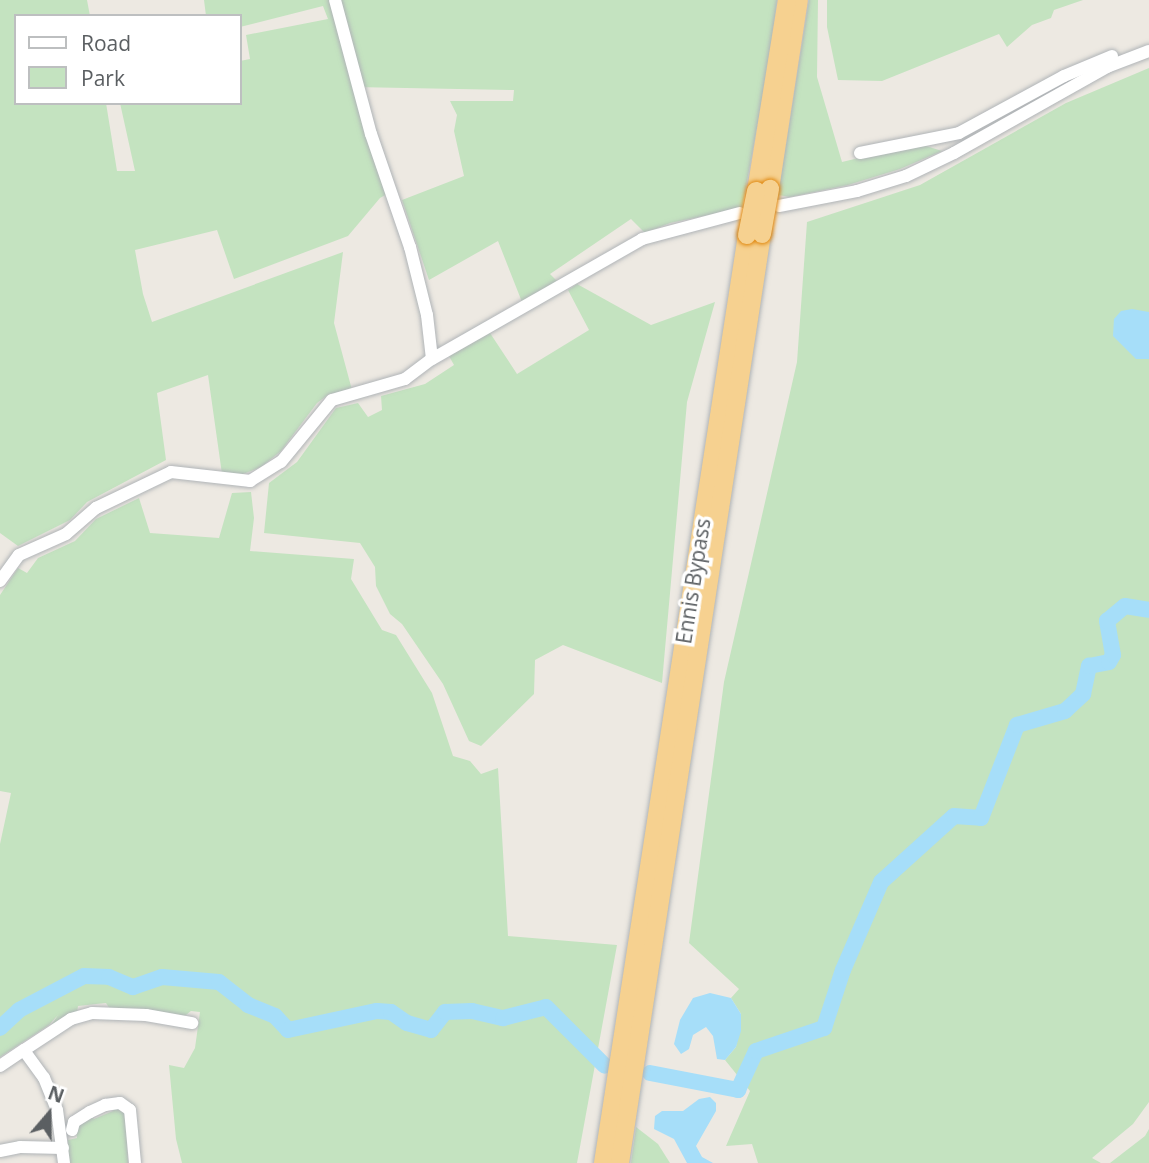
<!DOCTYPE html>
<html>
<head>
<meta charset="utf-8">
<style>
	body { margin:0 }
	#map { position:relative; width:1149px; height:1163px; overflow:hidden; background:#ede9e2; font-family:"Open Sans",sans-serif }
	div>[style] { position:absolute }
	.green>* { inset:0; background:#c4e3c0 }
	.water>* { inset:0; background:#a6def9 }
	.river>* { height:16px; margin:-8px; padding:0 8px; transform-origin:8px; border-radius:8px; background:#a6def9 }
	.roads { filter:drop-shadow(0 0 2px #b0b4b7) drop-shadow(0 0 2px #b0b4b7) }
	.minor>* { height:12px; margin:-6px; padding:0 6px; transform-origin:6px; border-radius:6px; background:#fff }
	.highway>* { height:18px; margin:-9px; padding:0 9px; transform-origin:9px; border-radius:9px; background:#f6d190 }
	.bridges { filter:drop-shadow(0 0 2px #e0880f) drop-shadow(0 0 2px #e0880f) }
	.highway-bridge>* { height:18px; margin:-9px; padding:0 9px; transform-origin:9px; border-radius:9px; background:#f6d190 }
	span { translate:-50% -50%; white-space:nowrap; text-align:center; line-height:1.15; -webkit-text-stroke:7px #fff; paint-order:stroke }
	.street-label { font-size:21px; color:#5b5f62 }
	.legend { position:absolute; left:14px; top:14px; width:228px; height:91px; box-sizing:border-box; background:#fff; border:2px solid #bdbfc0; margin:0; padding:9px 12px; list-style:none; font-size:21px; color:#5b5f62 }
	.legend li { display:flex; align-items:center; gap:14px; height:35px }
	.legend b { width:35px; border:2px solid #bdbfc0 }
	.north { position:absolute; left:14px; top:1079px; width:70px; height:70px; -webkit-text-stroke:5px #fff; paint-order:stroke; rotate:20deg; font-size:19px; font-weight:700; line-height:28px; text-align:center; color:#5b5f62 }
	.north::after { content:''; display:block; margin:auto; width:24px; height:32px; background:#5b5f62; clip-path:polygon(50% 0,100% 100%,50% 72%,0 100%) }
</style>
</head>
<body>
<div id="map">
	<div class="green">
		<div style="clip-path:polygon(0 0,87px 0,90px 16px,16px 16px,16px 103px,106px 103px,117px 171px,135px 171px,120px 103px,240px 103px,240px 61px,250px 59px,246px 35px,328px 19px,323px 6px,240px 27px,240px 16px,206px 16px,204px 0,777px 0,769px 63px,742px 208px,670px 223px,645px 233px,631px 219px,550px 274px,557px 281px,522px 302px,498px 241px,429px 280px,402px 200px,464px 176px,454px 131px,457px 115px,450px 101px,513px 101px,514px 90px,354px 87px,387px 194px,380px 198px,348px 236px,234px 279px,217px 230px,135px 250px,143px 294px,152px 322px,343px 252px,334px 323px,352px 390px,329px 394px,317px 403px,281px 451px,261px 467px,243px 474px,222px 474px,208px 375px,157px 393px,166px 460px,87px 502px,70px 520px,18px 546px,0 533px)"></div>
		<div style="clip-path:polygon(809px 0,818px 0,817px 77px,842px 162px,905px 147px,923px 145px,942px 151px,900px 169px,848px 185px,790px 197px,778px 195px)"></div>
		<div style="clip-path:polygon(827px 0,1083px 0,1054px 10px,1051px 18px,1032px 25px,1007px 47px,999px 34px,882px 81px,838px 80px,827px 27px)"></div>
		<div style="clip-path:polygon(1149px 68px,1149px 1102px,1133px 1124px,1092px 1158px,1101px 1163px,758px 1163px,752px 1144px,726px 1146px,750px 1091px,725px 1060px,736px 1047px,741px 1014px,731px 998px,739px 989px,689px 943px,724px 682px,797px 362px,807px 222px,920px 185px,1066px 103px)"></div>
		<div style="clip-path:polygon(577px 284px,651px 325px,715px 302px,687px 402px,662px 683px,563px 645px,535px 660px,534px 694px,481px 746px,469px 741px,443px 684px,402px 624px,390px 614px,376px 586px,375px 567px,360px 543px,264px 533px,269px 483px,297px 462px,336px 408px,358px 403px,368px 417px,382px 410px,381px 396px,425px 384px,454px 365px,449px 356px,490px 333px,517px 374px,589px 330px,568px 290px)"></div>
		<div style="clip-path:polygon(251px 492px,254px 518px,250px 551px,354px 559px,351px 579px,382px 630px,396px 635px,432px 693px,453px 756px,470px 761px,481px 774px,498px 768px,508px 936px,617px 945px,577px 1163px,182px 1163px,176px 1139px,169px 1065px,184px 1068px,195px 1048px,200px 1012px,191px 1011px,182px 1018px,110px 1009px,106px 1003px,78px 1006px,77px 1013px,52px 1024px,58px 1015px,49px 1025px,0 1057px,0 844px,11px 793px,0 791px,0 595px,18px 568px,27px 573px,38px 558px,75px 541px,96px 519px,139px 498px,150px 533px,219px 538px,232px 493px)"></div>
		<div style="clip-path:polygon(114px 1108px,123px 1108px,126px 1117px,128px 1163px,68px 1163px,68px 1140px,77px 1138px,76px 1130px,80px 1124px,91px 1116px,94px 1119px,113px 1111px)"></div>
		<div style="clip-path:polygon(636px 1127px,658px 1144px,670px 1163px,631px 1163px)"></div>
		<div style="clip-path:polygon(1149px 1129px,1149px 1163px,1110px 1163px,1145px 1136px)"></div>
	</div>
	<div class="water">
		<div style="clip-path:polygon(1132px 309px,1149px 312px,1149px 359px,1136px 359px,1113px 336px,1114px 319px,1121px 311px)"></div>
		<div style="clip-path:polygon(710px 993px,731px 998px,741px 1014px,741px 1031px,736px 1047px,725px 1060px,717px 1059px,713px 1036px,706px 1027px,693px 1035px,689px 1049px,681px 1054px,674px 1044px,680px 1020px,693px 998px)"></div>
		<div style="clip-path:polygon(710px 1097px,716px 1103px,716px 1111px,696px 1146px,702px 1157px,713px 1163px,687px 1163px,674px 1139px,654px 1129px,655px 1116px,662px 1111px,683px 1111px,699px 1099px)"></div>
	</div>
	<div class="river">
		<div style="left:0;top:1028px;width:26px;rotate:-43deg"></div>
		<div style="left:19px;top:1010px;width:73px;rotate:-27.6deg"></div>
		<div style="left:84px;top:976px;width:25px;rotate:2deg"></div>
		<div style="left:109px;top:977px;width:26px;rotate:23deg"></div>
		<div style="left:133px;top:987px;width:31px;rotate:-19deg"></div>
		<div style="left:162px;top:977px;width:57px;rotate:5deg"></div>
		<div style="left:219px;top:982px;width:37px;rotate:38deg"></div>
		<div style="left:248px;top:1005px;width:29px;rotate:22deg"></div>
		<div style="left:275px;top:1016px;width:19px;rotate:47deg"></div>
		<div style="left:288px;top:1030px;width:91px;rotate:-12.1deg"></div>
		<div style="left:377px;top:1011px;width:14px;rotate:4deg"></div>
		<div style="left:391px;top:1012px;width:19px;rotate:35deg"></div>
		<div style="left:407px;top:1023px;width:25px;rotate:16deg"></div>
		<div style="left:431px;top:1030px;width:23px;rotate:-52deg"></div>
		<div style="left:445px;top:1012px;width:27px;rotate:-2deg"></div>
		<div style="left:472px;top:1011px;width:32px;rotate:13deg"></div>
		<div style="left:503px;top:1018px;width:44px;rotate:-14.3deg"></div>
		<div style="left:546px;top:1007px;width:83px;rotate:45deg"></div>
		<div style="left:650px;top:1073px;width:90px;rotate:10.9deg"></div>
		<div style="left:738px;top:1090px;width:43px;rotate:-65.2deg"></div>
		<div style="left:756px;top:1051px;width:72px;rotate:-18.7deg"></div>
		<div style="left:824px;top:1028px;width:61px;rotate:-71.9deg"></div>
		<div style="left:843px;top:970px;width:96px;rotate:-66.6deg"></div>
		<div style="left:881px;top:882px;width:98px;rotate:-42.1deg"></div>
		<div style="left:954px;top:816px;width:27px;rotate:4deg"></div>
		<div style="left:981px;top:818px;width:100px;rotate:-68.8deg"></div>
		<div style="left:1017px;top:725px;width:50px;rotate:-16.3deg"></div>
		<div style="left:1065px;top:711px;width:25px;rotate:-43deg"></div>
		<div style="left:1083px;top:694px;width:29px;rotate:-78deg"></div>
		<div style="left:1089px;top:666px;width:20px;rotate:-11deg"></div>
		<div style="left:1109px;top:662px;width:8px;rotate:-60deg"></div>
		<div style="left:1113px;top:655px;width:35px;rotate:-100deg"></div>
		<div style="left:1107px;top:621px;width:23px;rotate:-40deg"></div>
		<div style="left:1125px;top:606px;width:24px;rotate:9deg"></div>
	</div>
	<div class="roads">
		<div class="minor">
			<div style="left:335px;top:0;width:139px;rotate:75deg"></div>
			<div style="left:371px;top:134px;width:120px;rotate:71deg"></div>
			<div style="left:410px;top:247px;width:70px;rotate:76deg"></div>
			<div style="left:427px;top:315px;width:44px;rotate:83.5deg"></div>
			<div style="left:860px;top:153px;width:101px;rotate:-11.4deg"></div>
			<div style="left:959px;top:133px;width:119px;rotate:-28.5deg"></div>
			<div style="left:1064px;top:76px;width:52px;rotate:-22.6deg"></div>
			<div style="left:779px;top:206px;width:79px;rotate:-10.9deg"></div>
			<div style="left:857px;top:191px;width:51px;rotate:-17deg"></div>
			<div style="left:906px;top:176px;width:53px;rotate:-25.6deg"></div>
			<div style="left:954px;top:153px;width:176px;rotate:-29.3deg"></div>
			<div style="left:1107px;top:67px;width:45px;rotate:-20.9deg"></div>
			<div style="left:0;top:581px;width:32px;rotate:-54deg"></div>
			<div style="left:19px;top:555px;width:51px;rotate:-24.1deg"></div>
			<div style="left:66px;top:534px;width:40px;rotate:-41deg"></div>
			<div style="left:96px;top:508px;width:83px;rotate:-25.6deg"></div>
			<div style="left:171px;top:472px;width:80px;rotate:6.5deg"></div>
			<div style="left:250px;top:481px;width:36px;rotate:-32deg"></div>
			<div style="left:281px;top:462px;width:80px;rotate:-50.6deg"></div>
			<div style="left:332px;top:400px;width:76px;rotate:-16deg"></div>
			<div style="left:405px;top:379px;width:34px;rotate:-37deg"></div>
			<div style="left:432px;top:359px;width:242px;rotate:-29.7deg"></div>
			<div style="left:642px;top:239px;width:101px;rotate:-14.9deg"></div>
			<div style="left:0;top:1066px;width:29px;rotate:-34deg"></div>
			<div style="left:72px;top:1130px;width:8px;rotate:-76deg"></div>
			<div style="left:74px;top:1122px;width:19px;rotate:-32deg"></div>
			<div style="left:90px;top:1112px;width:17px;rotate:-25deg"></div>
			<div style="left:105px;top:1105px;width:15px;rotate:-8deg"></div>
			<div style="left:120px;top:1103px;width:12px;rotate:35deg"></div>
			<div style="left:130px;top:1110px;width:53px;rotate:84.6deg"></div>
			<div style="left:0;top:1151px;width:20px;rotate:-11deg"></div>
			<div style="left:20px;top:1147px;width:43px;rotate:1.3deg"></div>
			<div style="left:64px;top:1163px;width:53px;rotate:-97.5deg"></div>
			<div style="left:57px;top:1110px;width:35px;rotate:-112deg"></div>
			<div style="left:44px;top:1078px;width:34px;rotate:-126deg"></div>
			<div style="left:24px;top:1050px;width:56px;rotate:-33.4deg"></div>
			<div style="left:71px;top:1019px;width:22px;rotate:-16deg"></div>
			<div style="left:92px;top:1013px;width:54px;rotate:2.1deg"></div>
			<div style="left:146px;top:1015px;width:47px;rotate:9.9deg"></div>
		</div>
		<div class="highway">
			<div style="left:770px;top:189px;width:191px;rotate:-81.3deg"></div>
			<div style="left:756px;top:191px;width:193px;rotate:-80.8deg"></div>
			<div style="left:603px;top:1163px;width:939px;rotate:-81.18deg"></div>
			<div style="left:620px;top:1163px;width:940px;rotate:-81.31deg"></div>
		</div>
	</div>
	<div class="bridges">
		<div class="highway-bridge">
			<div style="left:762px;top:234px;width:46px;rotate:-79.9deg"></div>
			<div style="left:747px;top:235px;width:45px;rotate:-78.4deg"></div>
		</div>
	</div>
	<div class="street-label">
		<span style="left:693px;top:581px;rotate:-81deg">Ennis Bypass</span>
	</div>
	<ul class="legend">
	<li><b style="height:9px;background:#fff"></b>Road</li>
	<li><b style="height:19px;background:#c4e3c0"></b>Park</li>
	</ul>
	<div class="north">N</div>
</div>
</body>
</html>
